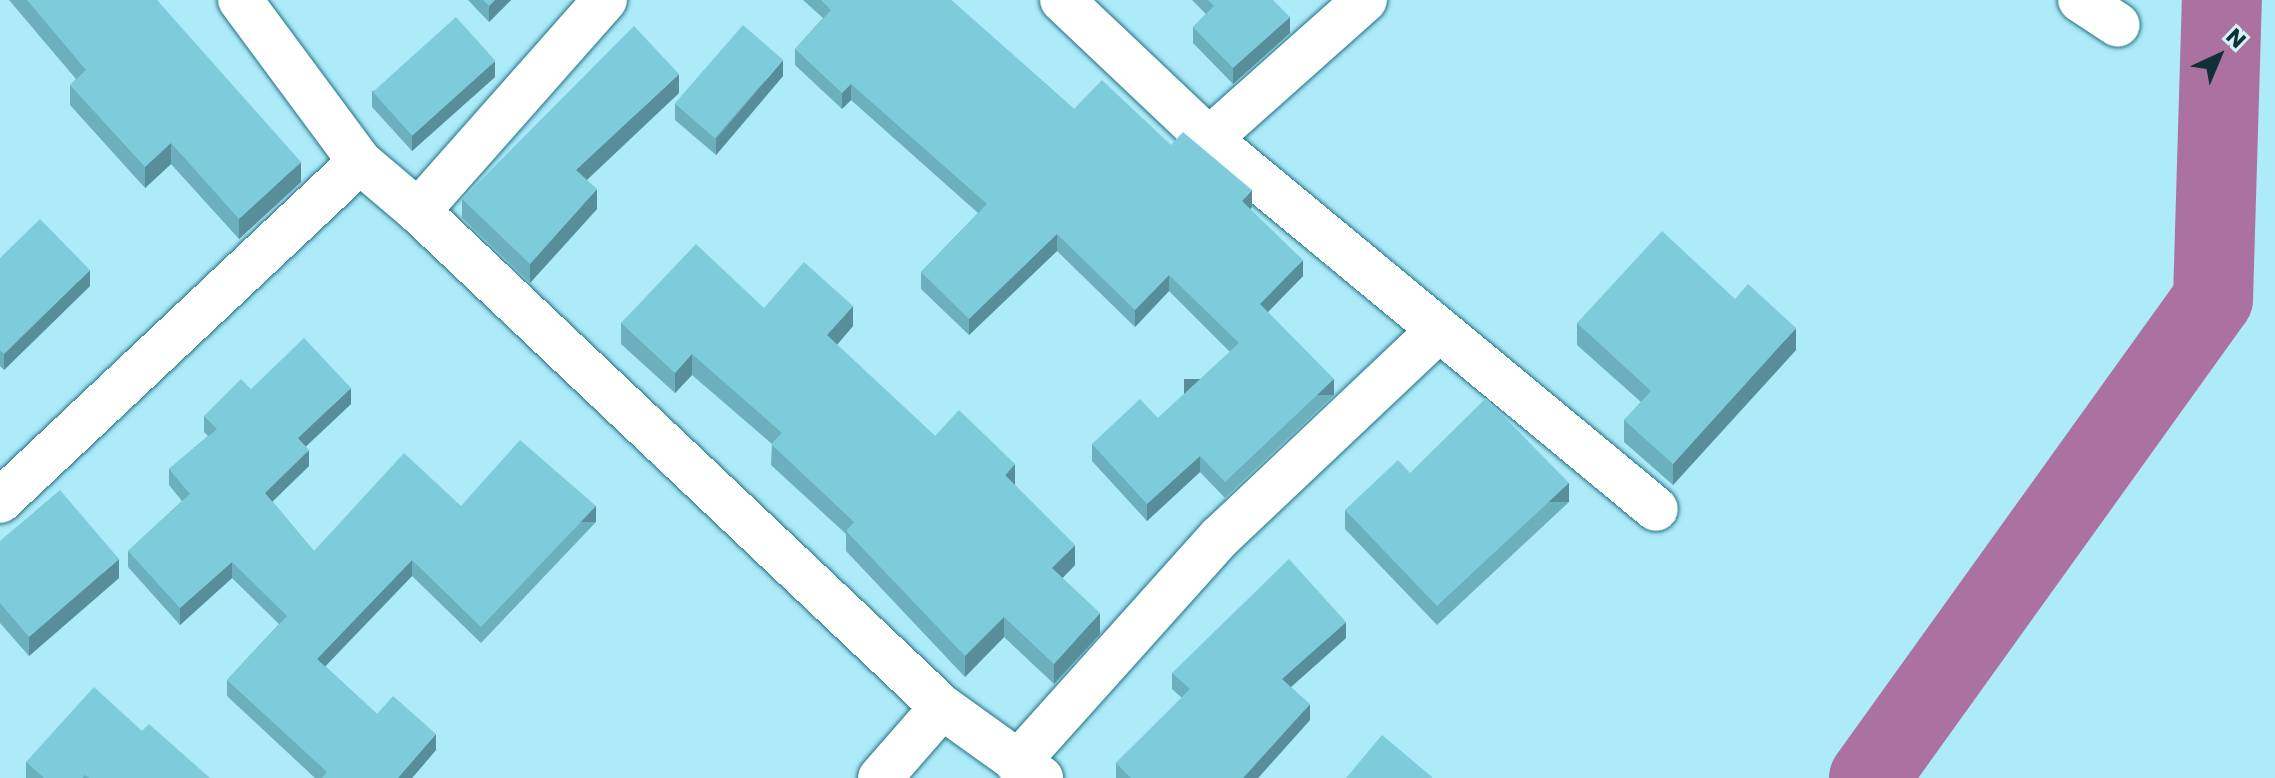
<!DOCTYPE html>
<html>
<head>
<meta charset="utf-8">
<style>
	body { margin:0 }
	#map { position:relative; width:2275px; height:778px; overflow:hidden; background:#aeebf9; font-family:Poppins,sans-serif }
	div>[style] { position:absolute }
	.river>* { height:80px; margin:-40px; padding:0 40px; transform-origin:40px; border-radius:40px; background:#ab71a0 }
	.roads { filter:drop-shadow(0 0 2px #1e7181) drop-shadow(0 0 2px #1e7181) }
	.street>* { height:44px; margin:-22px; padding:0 22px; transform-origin:22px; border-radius:22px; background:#fff }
	.secondary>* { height:44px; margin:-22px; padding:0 22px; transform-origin:22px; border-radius:22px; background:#fff }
	.wall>* { inset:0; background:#6cafbd }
	.shaded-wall>* { inset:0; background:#588e9a; transform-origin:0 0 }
	.building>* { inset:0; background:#7ecbdc; transform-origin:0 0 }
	span { translate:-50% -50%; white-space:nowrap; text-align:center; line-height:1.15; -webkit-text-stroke:6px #d5f2f9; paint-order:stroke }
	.north { position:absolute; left:2179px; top:16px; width:80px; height:80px; -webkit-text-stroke:6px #d5f2f9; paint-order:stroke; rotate:44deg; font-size:22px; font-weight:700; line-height:32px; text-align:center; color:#0f3037 }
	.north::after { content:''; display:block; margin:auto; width:28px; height:36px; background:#0f3037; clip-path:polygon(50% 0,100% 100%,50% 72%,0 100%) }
</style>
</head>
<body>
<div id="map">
	<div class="river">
		<div style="left:1869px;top:778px;width:590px;rotate:-54.32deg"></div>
		<div style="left:2213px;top:299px;width:299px;rotate:-88.3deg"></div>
	</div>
	<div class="roads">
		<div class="street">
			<div style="left:605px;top:0;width:282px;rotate:131.5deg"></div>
			<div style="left:418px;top:211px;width:722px;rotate:43.43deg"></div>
			<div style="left:942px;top:707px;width:122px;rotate:35.6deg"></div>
			<div style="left:1062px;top:0;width:202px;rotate:43.4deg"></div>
			<div style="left:1209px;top:139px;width:580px;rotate:39.62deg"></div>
			<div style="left:2080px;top:0;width:45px;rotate:33.3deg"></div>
			<div style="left:1209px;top:139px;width:209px;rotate:-41.7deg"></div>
			<div style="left:0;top:501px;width:494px;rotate:-43.3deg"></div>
			<div style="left:360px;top:162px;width:202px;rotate:-126.5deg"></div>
			<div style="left:1017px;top:763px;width:304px;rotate:-48.1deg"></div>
			<div style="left:1220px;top:537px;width:299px;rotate:-43.4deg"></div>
			<div style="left:880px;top:778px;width:94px;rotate:-48.9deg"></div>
		</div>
		<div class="secondary">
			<div style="left:360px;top:162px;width:76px;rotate:40.2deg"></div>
		</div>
	</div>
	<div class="wall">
		<div style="clip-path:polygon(9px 0,157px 0,301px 182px,239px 239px,171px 164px,145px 188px,70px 105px,70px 85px,76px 79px)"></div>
		<div style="clip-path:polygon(468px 0,511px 0,489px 22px)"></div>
		<div style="clip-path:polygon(803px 0,951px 0,1074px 109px,1171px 145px,1252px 207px,1250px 209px,1303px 276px,1268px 312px,1334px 395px,1225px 498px,1200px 472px,1147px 521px,1092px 461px,1092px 444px,1158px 418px,1230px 352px,1169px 291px,1135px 327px,1057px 251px,969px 335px,921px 289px,921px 272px,978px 213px,851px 100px,842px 109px,795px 65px,795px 49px,823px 18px)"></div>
		<div style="clip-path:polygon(1192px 0,1273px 0,1290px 33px,1233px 84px,1193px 43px,1193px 27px,1206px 14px)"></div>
		<div style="clip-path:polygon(783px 76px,716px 155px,675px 120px,675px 104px)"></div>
		<div style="clip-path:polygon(495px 77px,412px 151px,372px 107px,372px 91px)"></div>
		<div style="clip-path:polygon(679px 93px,587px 180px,597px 209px,530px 283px,462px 218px,462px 199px)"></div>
		<div style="clip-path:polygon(0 258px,90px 286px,4px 370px,0 366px)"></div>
		<div style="clip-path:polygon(1735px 299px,1796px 350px,1673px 485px,1624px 442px,1624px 420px,1641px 402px,1577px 345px,1577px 323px)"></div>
		<div style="clip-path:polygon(764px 308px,853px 326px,837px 345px,935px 436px,1015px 485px,1075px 565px,1062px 578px,1100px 634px,1054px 684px,1004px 637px,965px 677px,846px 551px,846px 534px,771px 465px,772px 444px,692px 375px,675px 393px,621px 344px,621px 323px)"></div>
		<div style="clip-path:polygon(351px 404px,306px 446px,309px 466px,272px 501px,314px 551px,461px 506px,596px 522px,481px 643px,412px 576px,325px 666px,377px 714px,436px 750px,412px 778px,315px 778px,227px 696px,227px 680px,279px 624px,232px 578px,180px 625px,128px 567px,128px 551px,182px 501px,169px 485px,169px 469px,208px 436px,204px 432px,204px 416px)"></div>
		<div style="clip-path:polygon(1410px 473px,1569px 502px,1437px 625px,1345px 529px,1345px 510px)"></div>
		<div style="clip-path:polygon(0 541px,119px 578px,29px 656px,0 623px)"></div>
		<div style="clip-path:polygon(1346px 638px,1291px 687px,1310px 720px,1258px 778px,1116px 778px,1116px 763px,1182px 698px,1172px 689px,1172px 673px)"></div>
		<div style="clip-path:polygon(142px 731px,210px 778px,26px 778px,26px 762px)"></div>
	</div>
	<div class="shaded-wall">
		<div style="clip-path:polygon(495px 0,511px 0,489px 22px,489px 6px)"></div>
		<div style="clip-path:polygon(1290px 17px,1290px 33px,1233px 84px,1233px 68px)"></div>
		<div style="clip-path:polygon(783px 60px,783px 76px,716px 155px,716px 139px)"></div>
		<div style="clip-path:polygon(495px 61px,495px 77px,412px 151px,412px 135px)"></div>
		<div style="clip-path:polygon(679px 74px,679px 93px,576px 190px,576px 170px)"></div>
		<div style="clip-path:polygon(851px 84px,851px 100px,842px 109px,842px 93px)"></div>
		<div style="clip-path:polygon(171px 143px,171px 164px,145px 188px,145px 167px)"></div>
		<div style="clip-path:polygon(301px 162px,301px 182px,239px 239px,239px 219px)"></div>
		<div style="clip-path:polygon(597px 189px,597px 209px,530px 283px,530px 264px)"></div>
		<div style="clip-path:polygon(1252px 190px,1252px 207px,1242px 218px,1242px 201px)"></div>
		<div style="clip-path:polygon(1057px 234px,1057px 251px,969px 335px,969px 319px)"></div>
		<div style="clip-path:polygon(1303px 260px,1303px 276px,1260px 320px,1260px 304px)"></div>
		<div style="clip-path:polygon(90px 270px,90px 286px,4px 370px,4px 354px)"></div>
		<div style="clip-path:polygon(1169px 275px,1169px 291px,1135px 327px,1135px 310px)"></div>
		<div style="clip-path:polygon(853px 306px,853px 326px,827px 356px,827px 335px)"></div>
		<div style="clip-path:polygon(1796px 328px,1796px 350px,1673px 485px,1673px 464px)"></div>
		<div style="clip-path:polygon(692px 354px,692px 375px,675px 393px,675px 373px)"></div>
		<div style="left:1334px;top:379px;width:16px;height:150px;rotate:90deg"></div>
		<div style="clip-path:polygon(351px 388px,351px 404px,298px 454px,298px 438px)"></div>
		<div style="clip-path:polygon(309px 450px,309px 466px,265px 509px,265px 493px)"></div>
		<div style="clip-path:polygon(1200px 456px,1200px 472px,1147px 521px,1147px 504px)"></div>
		<div style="clip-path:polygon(1015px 464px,1015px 485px,1005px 496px,1005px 475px)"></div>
		<div style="left:1569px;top:483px;width:19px;height:180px;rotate:90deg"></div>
		<div style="left:596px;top:506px;width:16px;height:167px;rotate:90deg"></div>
		<div style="clip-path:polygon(1075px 545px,1075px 565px,1052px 589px,1052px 568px)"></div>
		<div style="clip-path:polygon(119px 559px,119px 578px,29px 656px,29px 637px)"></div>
		<div style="clip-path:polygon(412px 560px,412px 576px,317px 675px,317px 659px)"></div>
		<div style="clip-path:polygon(232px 562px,232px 578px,180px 625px,180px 608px)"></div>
		<div style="clip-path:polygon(1100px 613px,1100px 634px,1054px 684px,1054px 664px)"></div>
		<div style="clip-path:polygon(1004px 617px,1004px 637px,965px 677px,965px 656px)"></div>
		<div style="clip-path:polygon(1346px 622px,1346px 638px,1282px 695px,1282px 679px)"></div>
		<div style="clip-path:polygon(1310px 704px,1310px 720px,1258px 778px,1243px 778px)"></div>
		<div style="clip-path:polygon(436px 734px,436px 750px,412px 778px,398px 778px)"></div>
	</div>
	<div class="building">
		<div style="clip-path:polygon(27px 0,157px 0,301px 162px,239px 219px,171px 143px,145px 167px,70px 85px,86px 70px)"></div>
		<div style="clip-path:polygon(483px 0,495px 0,489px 6px)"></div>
		<div style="clip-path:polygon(821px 0,951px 0,1074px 109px,1102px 80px,1171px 145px,1183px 132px,1252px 190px,1242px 201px,1303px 260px,1260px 304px,1334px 379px,1225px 482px,1200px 456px,1147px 504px,1092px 444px,1140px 399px,1158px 418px,1239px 343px,1169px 275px,1135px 310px,1057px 234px,969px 319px,921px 272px,987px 204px,851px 84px,842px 93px,795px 49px,831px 10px)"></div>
		<div style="clip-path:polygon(1208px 0,1273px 0,1290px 17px,1233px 68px,1193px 27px,1214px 6px)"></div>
		<div style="left:456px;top:17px;width:59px;height:112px;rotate:48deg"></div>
		<div style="left:743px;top:25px;width:53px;height:104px;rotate:41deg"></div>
		<div style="clip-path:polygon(634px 26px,679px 74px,576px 170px,597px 189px,530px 264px,462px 199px)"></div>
		<div style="clip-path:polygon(40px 219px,90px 270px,4px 354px,0 350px,0 258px)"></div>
		<div style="clip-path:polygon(1662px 231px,1735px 299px,1748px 284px,1796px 328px,1673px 464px,1624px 420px,1651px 391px,1577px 323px)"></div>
		<div style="clip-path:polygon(696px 244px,764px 308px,804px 262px,853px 306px,827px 335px,935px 436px,959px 410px,1015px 464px,1005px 475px,1075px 545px,1052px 568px,1100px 613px,1054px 664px,1004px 617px,965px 656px,846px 531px,854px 522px,771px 444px,782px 433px,692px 354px,675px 373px,621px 323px)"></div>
		<div style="clip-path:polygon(304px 338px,351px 388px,298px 438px,309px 450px,265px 493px,314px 551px,404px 453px,461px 506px,520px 440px,596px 506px,481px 627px,412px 560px,317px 659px,377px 714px,393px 696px,436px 734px,398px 778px,322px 778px,327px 772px,227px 680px,287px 616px,232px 562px,180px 608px,128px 551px,190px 494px,169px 469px,217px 429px,204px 416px,241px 379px,251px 389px)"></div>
		<div style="clip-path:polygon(1486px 398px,1569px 483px,1437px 606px,1345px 510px,1398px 460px,1410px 473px)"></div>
		<div style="clip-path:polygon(60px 490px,119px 559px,29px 637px,0 603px,0 541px)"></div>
		<div style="clip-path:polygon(1289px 559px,1346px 622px,1282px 679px,1310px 704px,1243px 778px,1131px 778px,1116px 763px,1190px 689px,1172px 673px)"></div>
		<div style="clip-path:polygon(94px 687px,142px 731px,149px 724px,210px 778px,89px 778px,85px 775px,82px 778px,44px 778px,26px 762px)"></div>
		<div style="clip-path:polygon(1382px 735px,1432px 777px,1432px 778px,1346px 778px)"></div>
	</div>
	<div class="north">N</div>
</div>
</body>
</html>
